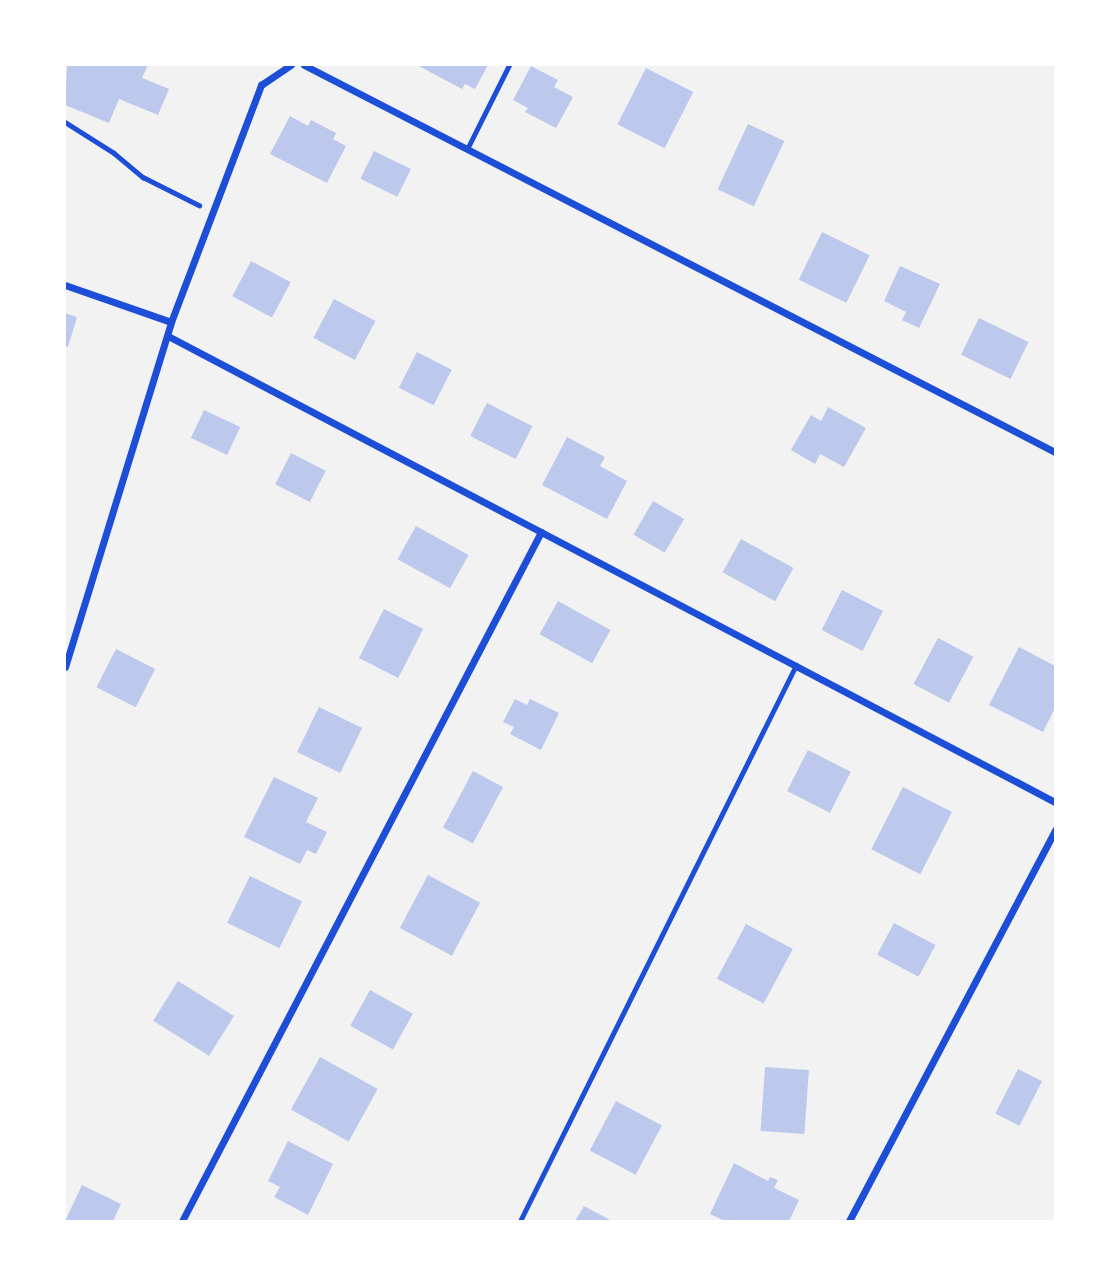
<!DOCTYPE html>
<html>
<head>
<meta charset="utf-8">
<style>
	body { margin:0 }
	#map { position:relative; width:1120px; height:1286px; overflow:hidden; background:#f2f2f2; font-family:"IBM Plex Sans",sans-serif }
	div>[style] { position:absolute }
	.building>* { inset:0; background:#bdc9ec; transform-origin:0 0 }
	.path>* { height:4.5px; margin:-2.25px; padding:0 2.25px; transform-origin:2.25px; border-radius:2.25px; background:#1d4ed8 }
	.service>* { height:5px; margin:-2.5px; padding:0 2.5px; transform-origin:2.5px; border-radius:2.5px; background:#1d4ed8 }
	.minor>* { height:7px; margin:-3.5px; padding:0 3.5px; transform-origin:3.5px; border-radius:3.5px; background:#1d4ed8 }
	span { translate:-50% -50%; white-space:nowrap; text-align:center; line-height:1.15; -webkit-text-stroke:7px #fff; paint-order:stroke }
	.frame { position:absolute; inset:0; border:66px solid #fff; pointer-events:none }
</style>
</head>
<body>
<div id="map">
	<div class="building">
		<div style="clip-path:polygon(67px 65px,148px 65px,142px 78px,169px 89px,158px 115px,119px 99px,109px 123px,65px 105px)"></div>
		<div style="clip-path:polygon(417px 65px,488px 65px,475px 89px,465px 84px,462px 89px)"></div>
		<div style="clip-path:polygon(531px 66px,558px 80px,554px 87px,573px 97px,556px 128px,525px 112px,528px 108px,513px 100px)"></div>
		<div style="left:646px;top:68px;width:53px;height:63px;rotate:27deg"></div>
		<div style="clip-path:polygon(290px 116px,308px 126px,311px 120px,336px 133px,333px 139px,346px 146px,327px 183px,270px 154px)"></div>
		<div style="left:748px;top:124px;width:40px;height:72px;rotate:25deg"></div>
		<div style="left:374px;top:151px;width:41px;height:31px;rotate:26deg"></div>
		<div style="left:822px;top:232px;width:53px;height:53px;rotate:26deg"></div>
		<div style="left:251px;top:261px;width:45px;height:40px;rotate:28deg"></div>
		<div style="clip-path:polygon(900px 266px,940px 284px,919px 328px,902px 320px,906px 312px,884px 301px)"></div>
		<div style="left:334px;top:299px;width:47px;height:44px;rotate:28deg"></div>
		<div style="clip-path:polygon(65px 313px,77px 317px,68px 347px,65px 346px)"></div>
		<div style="left:979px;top:318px;width:55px;height:41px;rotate:26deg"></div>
		<div style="left:417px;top:352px;width:39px;height:40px;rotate:27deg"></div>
		<div style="left:487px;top:403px;width:51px;height:37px;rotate:27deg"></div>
		<div style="clip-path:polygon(828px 407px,866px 428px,844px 467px,820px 454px,815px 464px,791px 450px,811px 415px,821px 421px)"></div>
		<div style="left:204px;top:410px;width:40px;height:31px;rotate:25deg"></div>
		<div style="clip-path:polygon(567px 437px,605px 457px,600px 466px,627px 481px,607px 519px,542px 485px)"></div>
		<div style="left:291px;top:453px;width:39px;height:35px;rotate:27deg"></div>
		<div style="left:653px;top:501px;width:36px;height:39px;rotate:30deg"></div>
		<div style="left:416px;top:526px;width:60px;height:38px;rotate:29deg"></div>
		<div style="left:741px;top:539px;width:60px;height:38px;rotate:29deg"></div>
		<div style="left:842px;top:590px;width:46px;height:45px;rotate:27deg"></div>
		<div style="left:558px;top:601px;width:60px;height:38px;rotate:29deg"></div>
		<div style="left:384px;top:609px;width:44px;height:55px;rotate:27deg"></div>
		<div style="left:938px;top:638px;width:40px;height:52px;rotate:28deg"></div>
		<div style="clip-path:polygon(1019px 647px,1055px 666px,1055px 708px,1043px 732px,989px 705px)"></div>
		<div style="left:116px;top:649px;width:44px;height:43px;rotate:27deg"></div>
		<div style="clip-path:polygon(515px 699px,527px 705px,530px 699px,559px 713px,541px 750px,510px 734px,514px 727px,503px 722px)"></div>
		<div style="left:319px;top:707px;width:48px;height:50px;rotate:26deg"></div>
		<div style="left:808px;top:750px;width:48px;height:46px;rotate:27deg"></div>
		<div style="left:473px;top:771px;width:34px;height:64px;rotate:28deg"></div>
		<div style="clip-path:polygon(274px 777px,318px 798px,306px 822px,327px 832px,316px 854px,307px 850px,300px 864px,244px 837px)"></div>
		<div style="left:903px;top:787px;width:55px;height:70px;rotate:27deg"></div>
		<div style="left:428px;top:875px;width:59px;height:60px;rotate:28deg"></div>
		<div style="left:250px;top:876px;width:58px;height:52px;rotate:26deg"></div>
		<div style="left:894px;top:923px;width:47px;height:36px;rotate:28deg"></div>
		<div style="left:746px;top:924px;width:53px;height:62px;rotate:28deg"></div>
		<div style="left:178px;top:981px;width:66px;height:47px;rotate:32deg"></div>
		<div style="left:370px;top:990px;width:49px;height:41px;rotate:29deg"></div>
		<div style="left:320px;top:1057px;width:66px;height:60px;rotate:29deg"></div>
		<div style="left:765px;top:1067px;width:44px;height:64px;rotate:4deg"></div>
		<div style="left:1018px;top:1069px;width:27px;height:50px;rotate:27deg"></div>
		<div style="left:616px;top:1101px;width:52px;height:56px;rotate:28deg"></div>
		<div style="clip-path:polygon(288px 1141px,333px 1164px,308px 1215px,274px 1197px,280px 1187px,268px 1181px)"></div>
		<div style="clip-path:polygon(734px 1163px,768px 1181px,770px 1177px,778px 1180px,774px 1188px,799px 1200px,789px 1221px,725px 1221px,710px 1214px)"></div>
		<div style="clip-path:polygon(82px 1185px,121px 1204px,113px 1221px,65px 1221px)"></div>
		<div style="clip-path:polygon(584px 1206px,612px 1221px,575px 1221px)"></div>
	</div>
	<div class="path">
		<div style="left:65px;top:122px;width:58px;rotate:32.3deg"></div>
		<div style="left:114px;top:153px;width:38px;rotate:40deg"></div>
		<div style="left:143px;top:177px;width:63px;rotate:26.6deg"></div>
	</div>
	<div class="service">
		<div style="left:467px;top:149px;width:94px;rotate:-63.4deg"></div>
		<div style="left:520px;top:1221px;width:621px;rotate:-63.6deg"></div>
	</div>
	<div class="minor">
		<div style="left:304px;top:65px;width:845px;rotate:27.26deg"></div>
		<div style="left:65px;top:285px;width:112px;rotate:19.2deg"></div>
		<div style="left:168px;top:336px;width:1002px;rotate:27.72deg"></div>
		<div style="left:65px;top:667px;width:361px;rotate:-72.9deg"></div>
		<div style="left:171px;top:322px;width:254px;rotate:-69.2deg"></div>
		<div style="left:261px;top:85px;width:36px;rotate:-34deg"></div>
		<div style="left:182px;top:1221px;width:777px;rotate:-62.48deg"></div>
		<div style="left:849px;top:1221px;width:442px;rotate:-62.2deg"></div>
	</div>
	<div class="frame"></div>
</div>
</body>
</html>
